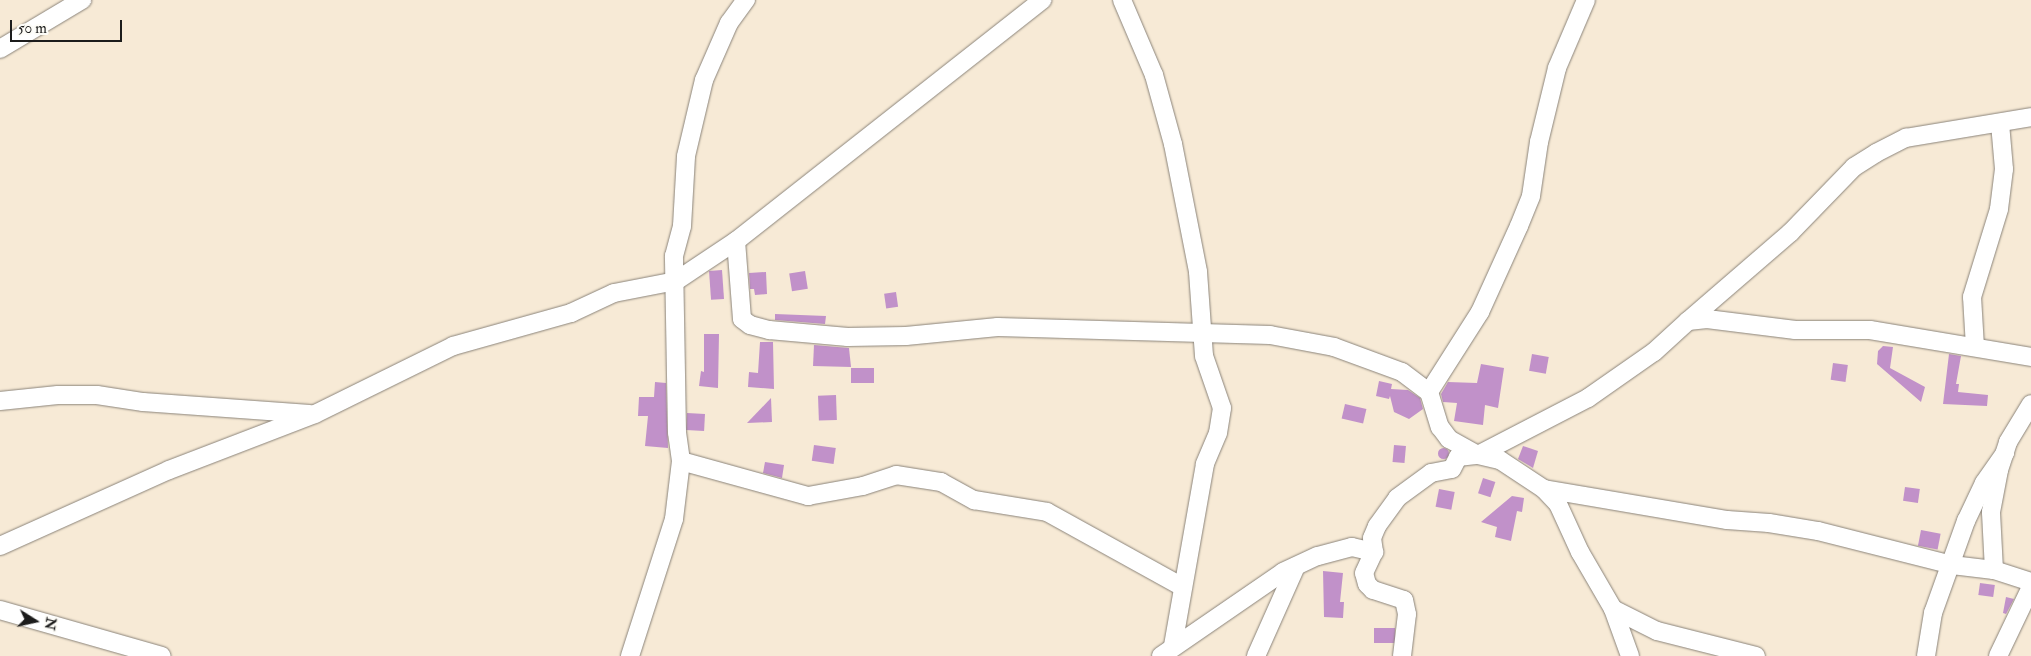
<!DOCTYPE html>
<html>
<head>
<meta charset="utf-8">
<style>
	body { margin:0 }
	#map { position:relative; width:2031px; height:656px; overflow:hidden; background:#f7ead6; font-family:"IM FELL Double Pica",serif }
	div>[style] { position:absolute }
	.building>* { inset:0; background:#c191c9; transform-origin:0 0 }
	.round { border-radius:50% }
	.roads { filter:drop-shadow(0 0 1px #8a8379) drop-shadow(0 0 1px #8a8379) }
	.minor>* { height:18px; margin:-9px; padding:0 9px; transform-origin:9px; border-radius:9px; background:#fff }
	span { translate:-50% -50%; white-space:nowrap; text-align:center; line-height:1.15; -webkit-text-stroke:4px #fdfcf7; paint-order:stroke }
	.north { position:absolute; left:10px; top:596px; width:50px; height:50px; -webkit-text-stroke:4px #fdfcf7; paint-order:stroke; rotate:100deg; font-size:14px; font-weight:700; line-height:20px; text-align:center; color:#1c1c1c }
	.north::after { content:''; display:block; margin:auto; width:18px; height:22px; background:#1c1c1c; clip-path:polygon(50% 0,100% 100%,50% 72%,0 100%) }
	.scale { position:absolute; left:10px; top:20px; width:112px; height:22px; box-sizing:border-box; border:2px solid #1c1c1c; border-top:0; padding-left:6px; font-size:15px; line-height:18px; white-space:nowrap; color:#1c1c1c; -webkit-text-stroke:4px #fdfcf7; paint-order:stroke }
</style>
</head>
<body>
<div id="map">
	<div class="building">
		<div style="left:722px;top:270px;width:29px;height:13px;rotate:86deg"></div>
		<div style="left:805px;top:271px;width:18px;height:16px;rotate:81deg"></div>
		<div style="clip-path:polygon(766px 272px,767px 294px,755px 295px,754px 289px,750px 289px,749px 273px)"></div>
		<div style="left:896px;top:292px;width:15px;height:12px;rotate:82deg"></div>
		<div style="clip-path:polygon(775px 314px,826px 316px,825px 324px,775px 320px)"></div>
		<div style="clip-path:polygon(704px 334px,719px 334px,718px 388px,699px 386px,701px 371px,704px 372px)"></div>
		<div style="clip-path:polygon(760px 342px,773px 342px,774px 389px,748px 387px,749px 372px,758px 373px)"></div>
		<div style="clip-path:polygon(814px 345px,849px 348px,851px 367px,813px 366px)"></div>
		<div style="clip-path:polygon(1883px 346px,1893px 347px,1890px 368px,1925px 387px,1921px 402px,1877px 364px,1878px 351px)"></div>
		<div style="left:1532px;top:354px;width:17px;height:17px;rotate:10deg"></div>
		<div style="clip-path:polygon(1949px 354px,1961px 356px,1956px 384px,1959px 384px,1958px 392px,1988px 395px,1987px 406px,1943px 404px)"></div>
		<div style="left:1833px;top:363px;width:15px;height:17px;rotate:8deg"></div>
		<div style="clip-path:polygon(1481px 364px,1504px 368px,1498px 408px,1485px 405px,1483px 425px,1454px 421px,1457px 403px,1443px 402px,1441px 394px,1448px 382px,1477px 383px)"></div>
		<div style="left:851px;top:368px;width:23px;height:15px"></div>
		<div style="clip-path:polygon(1379px 381px,1392px 384px,1391px 389px,1408px 390px,1420px 398px,1423px 409px,1409px 419px,1394px 412px,1390px 396px,1389px 399px,1376px 396px)"></div>
		<div style="clip-path:polygon(655px 382px,666px 383px,668px 448px,645px 446px,648px 416px,638px 416px,639px 397px,654px 397px)"></div>
		<div style="left:836px;top:395px;width:25px;height:18px;rotate:88deg"></div>
		<div style="clip-path:polygon(771px 398px,772px 422px,747px 423px)"></div>
		<div style="left:1345px;top:404px;width:22px;height:15px;rotate:13deg"></div>
		<div style="left:687px;top:413px;width:18px;height:17px;rotate:3deg"></div>
		<div style="left:814px;top:445px;width:22px;height:16px;rotate:8deg"></div>
		<div style="left:1394px;top:445px;width:12px;height:17px;rotate:5deg"></div>
		<div style="clip-path:polygon(1523px 446px,1538px 451px,1533px 468px,1518px 459px)"></div>
		<div class="round" style="left:1437.5px;top:447.5px;width:11px;height:11px"></div>
		<div style="clip-path:polygon(765px 462px,784px 465px,782px 478px,763px 473px)"></div>
		<div style="left:1483px;top:478px;width:13px;height:16px;rotate:18deg"></div>
		<div style="left:1905px;top:487px;width:15px;height:14px;rotate:8deg"></div>
		<div style="left:1439px;top:489px;width:16px;height:18px;rotate:11deg"></div>
		<div style="clip-path:polygon(1512px 496px,1524px 498px,1522px 512px,1517px 511px,1511px 541px,1495px 537px,1497px 527px,1481px 522px)"></div>
		<div style="left:1921px;top:530px;width:20px;height:16px;rotate:11deg"></div>
		<div style="clip-path:polygon(1323px 571px,1343px 573px,1340px 602px,1344px 602px,1343px 618px,1324px 617px)"></div>
		<div style="left:1980px;top:583px;width:15px;height:12px;rotate:8deg"></div>
		<div style="clip-path:polygon(2006px 597px,2014px 599px,2006px 614px,2003px 613px)"></div>
		<div style="left:1374px;top:628px;width:21px;height:15px"></div>
	</div>
	<div class="roads">
		<div class="minor">
			<div style="left:1122px;top:0;width:82px;rotate:66.9deg"></div>
			<div style="left:1154px;top:75px;width:72px;rotate:74.6deg"></div>
			<div style="left:1173px;top:144px;width:130px;rotate:78.9deg"></div>
			<div style="left:1198px;top:272px;width:84px;rotate:85.9deg"></div>
			<div style="left:1204px;top:356px;width:55px;rotate:70.9deg"></div>
			<div style="left:1222px;top:408px;width:25px;rotate:99deg"></div>
			<div style="left:1218px;top:433px;width:34px;rotate:113deg"></div>
			<div style="left:1205px;top:464px;width:184px;rotate:100deg"></div>
			<div style="left:0;top:49px;width:96px;rotate:-30.9deg"></div>
			<div style="left:736px;top:241px;width:78px;rotate:85.6deg"></div>
			<div style="left:742px;top:319px;width:10px;rotate:37deg"></div>
			<div style="left:750px;top:325px;width:20px;rotate:15deg"></div>
			<div style="left:769px;top:330px;width:79px;rotate:5.1deg"></div>
			<div style="left:848px;top:337px;width:58px;rotate:-1deg"></div>
			<div style="left:906px;top:336px;width:92px;rotate:-5.6deg"></div>
			<div style="left:998px;top:327px;width:272px;rotate:1.7deg"></div>
			<div style="left:1270px;top:335px;width:65px;rotate:10.6deg"></div>
			<div style="left:1334px;top:347px;width:72px;rotate:20.2deg"></div>
			<div style="left:1402px;top:372px;width:34px;rotate:37deg"></div>
			<div style="left:1429px;top:392px;width:37px;rotate:73deg"></div>
			<div style="left:1440px;top:427px;width:15px;rotate:53deg"></div>
			<div style="left:1449px;top:439px;width:33px;rotate:29deg"></div>
			<div style="left:1478px;top:455px;width:23px;rotate:13deg"></div>
			<div style="left:1500px;top:460px;width:53px;rotate:33.4deg"></div>
			<div style="left:1544px;top:489px;width:21px;rotate:47deg"></div>
			<div style="left:1558px;top:504px;width:53px;rotate:65.4deg"></div>
			<div style="left:1580px;top:552px;width:66px;rotate:59.9deg"></div>
			<div style="left:1613px;top:609px;width:50px;rotate:70.1deg"></div>
			<div style="left:1688px;top:321px;width:135px;rotate:-40.8deg"></div>
			<div style="left:1790px;top:233px;width:92px;rotate:-45.9deg"></div>
			<div style="left:1854px;top:167px;width:26px;rotate:-32deg"></div>
			<div style="left:1876px;top:153px;width:34px;rotate:-27deg"></div>
			<div style="left:1906px;top:138px;width:127px;rotate:-9.5deg"></div>
			<div style="left:1975px;top:347px;width:50px;rotate:-93.4deg"></div>
			<div style="left:1972px;top:297px;width:92px;rotate:-72.9deg"></div>
			<div style="left:1999px;top:209px;width:40px;rotate:-82.9deg"></div>
			<div style="left:2004px;top:169px;width:46px;rotate:-95deg"></div>
			<div style="left:1429px;top:392px;width:95px;rotate:-57.5deg"></div>
			<div style="left:1480px;top:312px;width:94px;rotate:-65.6deg"></div>
			<div style="left:1519px;top:226px;width:32px;rotate:-68deg"></div>
			<div style="left:1531px;top:196px;width:55px;rotate:-81.6deg"></div>
			<div style="left:1539px;top:142px;width:76px;rotate:-76.3deg"></div>
			<div style="left:1557px;top:68px;width:74px;rotate:-66.9deg"></div>
			<div style="left:0;top:401px;width:58px;rotate:-5.9deg"></div>
			<div style="left:58px;top:395px;width:39px"></div>
			<div style="left:97px;top:395px;width:47px;rotate:8.7deg"></div>
			<div style="left:143px;top:402px;width:167px;rotate:4.1deg"></div>
			<div style="left:681px;top:461px;width:132px;rotate:15.4deg"></div>
			<div style="left:808px;top:496px;width:56px;rotate:-10.3deg"></div>
			<div style="left:863px;top:486px;width:35px;rotate:-18deg"></div>
			<div style="left:896px;top:475px;width:46px;rotate:8.8deg"></div>
			<div style="left:941px;top:482px;width:38px;rotate:29deg"></div>
			<div style="left:974px;top:500px;width:74px;rotate:9.3deg"></div>
			<div style="left:1047px;top:512px;width:155px;rotate:28.9deg"></div>
			<div style="left:1544px;top:489px;width:186px;rotate:9.6deg"></div>
			<div style="left:1727px;top:520px;width:42px;rotate:4.1deg"></div>
			<div style="left:1769px;top:523px;width:50px;rotate:9.3deg"></div>
			<div style="left:1818px;top:531px;width:138px;rotate:14.2deg"></div>
			<div style="left:1952px;top:565px;width:42px;rotate:6.8deg"></div>
			<div style="left:1994px;top:570px;width:39px;rotate:18deg"></div>
			<div style="left:0;top:546px;width:185px;rotate:-24.2deg"></div>
			<div style="left:169px;top:470px;width:156px;rotate:-21deg"></div>
			<div style="left:315px;top:414px;width:154px;rotate:-26.2deg"></div>
			<div style="left:453px;top:346px;width:123px;rotate:-15.6deg"></div>
			<div style="left:571px;top:313px;width:47px;rotate:-24.9deg"></div>
			<div style="left:614px;top:293px;width:63px;rotate:-11deg"></div>
			<div style="left:676px;top:281px;width:72px;rotate:-33.7deg"></div>
			<div style="left:736px;top:241px;width:390px;rotate:-38.2deg"></div>
			<div style="left:1994px;top:570px;width:58px;rotate:-93deg"></div>
			<div style="left:1991px;top:512px;width:43px;rotate:-79.2deg"></div>
			<div style="left:1999px;top:470px;width:29px;rotate:-72deg"></div>
			<div style="left:2008px;top:442px;width:44px;rotate:-58.8deg"></div>
			<div style="left:1613px;top:609px;width:49px;rotate:26.6deg"></div>
			<div style="left:1657px;top:631px;width:102px;rotate:14.2deg"></div>
			<div style="left:0;top:610px;width:168px;rotate:15.9deg"></div>
			<div style="left:630px;top:656px;width:144px;rotate:-72.2deg"></div>
			<div style="left:674px;top:519px;width:58px;rotate:-83.1deg"></div>
			<div style="left:681px;top:461px;width:29px;rotate:-98deg"></div>
			<div style="left:677px;top:432px;width:176px;rotate:-91deg"></div>
			<div style="left:674px;top:256px;width:31px;rotate:-75deg"></div>
			<div style="left:682px;top:226px;width:70px;rotate:-86.7deg"></div>
			<div style="left:686px;top:156px;width:78px;rotate:-76.7deg"></div>
			<div style="left:704px;top:80px;width:62px;rotate:-66.3deg"></div>
			<div style="left:729px;top:23px;width:29px;rotate:-54deg"></div>
			<div style="left:1161px;top:656px;width:148px;rotate:-34.5deg"></div>
			<div style="left:1283px;top:572px;width:38px;rotate:-25deg"></div>
			<div style="left:1318px;top:556px;width:35px;rotate:-15deg"></div>
			<div style="left:1352px;top:547px;width:23px;rotate:13deg"></div>
			<div style="left:1256px;top:656px;width:98px;rotate:-66deg"></div>
			<div style="left:1402px;top:656px;width:42px;rotate:-83.2deg"></div>
			<div style="left:1407px;top:614px;width:14px;rotate:-102deg"></div>
			<div style="left:1404px;top:600px;width:33px;rotate:-162deg"></div>
			<div style="left:1373px;top:590px;width:8px;rotate:-135deg"></div>
			<div style="left:1367px;top:584px;width:11px;rotate:-105deg"></div>
			<div style="left:1364px;top:573px;width:23px;rotate:-65deg"></div>
			<div style="left:1374px;top:552px;width:14px;rotate:-98deg"></div>
			<div style="left:1372px;top:538px;width:13px;rotate:-67deg"></div>
			<div style="left:1377px;top:526px;width:34px;rotate:-54deg"></div>
			<div style="left:1397px;top:498px;width:42px;rotate:-36.3deg"></div>
			<div style="left:1431px;top:473px;width:21px;rotate:-11deg"></div>
			<div style="left:1452px;top:469px;width:13px;rotate:-63deg"></div>
			<div style="left:1458px;top:457px;width:20px;rotate:-6deg"></div>
			<div style="left:1478px;top:455px;width:124px;rotate:-27.4deg"></div>
			<div style="left:1588px;top:398px;width:80px;rotate:-34.9deg"></div>
			<div style="left:1654px;top:352px;width:46px;rotate:-42.4deg"></div>
			<div style="left:1688px;top:321px;width:19px;rotate:-6deg"></div>
			<div style="left:1707px;top:319px;width:89px;rotate:7.1deg"></div>
			<div style="left:1795px;top:330px;width:75px"></div>
			<div style="left:1870px;top:330px;width:163px;rotate:9.5deg"></div>
			<div style="left:1926px;top:656px;width:44px;rotate:-80.8deg"></div>
			<div style="left:1933px;top:613px;width:98px;rotate:-70.3deg"></div>
			<div style="left:1966px;top:521px;width:42px;rotate:-64.7deg"></div>
			<div style="left:1984px;top:483px;width:37px;rotate:-55deg"></div>
			<div style="left:1998px;top:656px;width:76px;rotate:-64.4deg"></div>
		</div>
	</div>
	<div class="north">N</div>
	<div class="scale">50 m</div>
</div>
</body>
</html>
